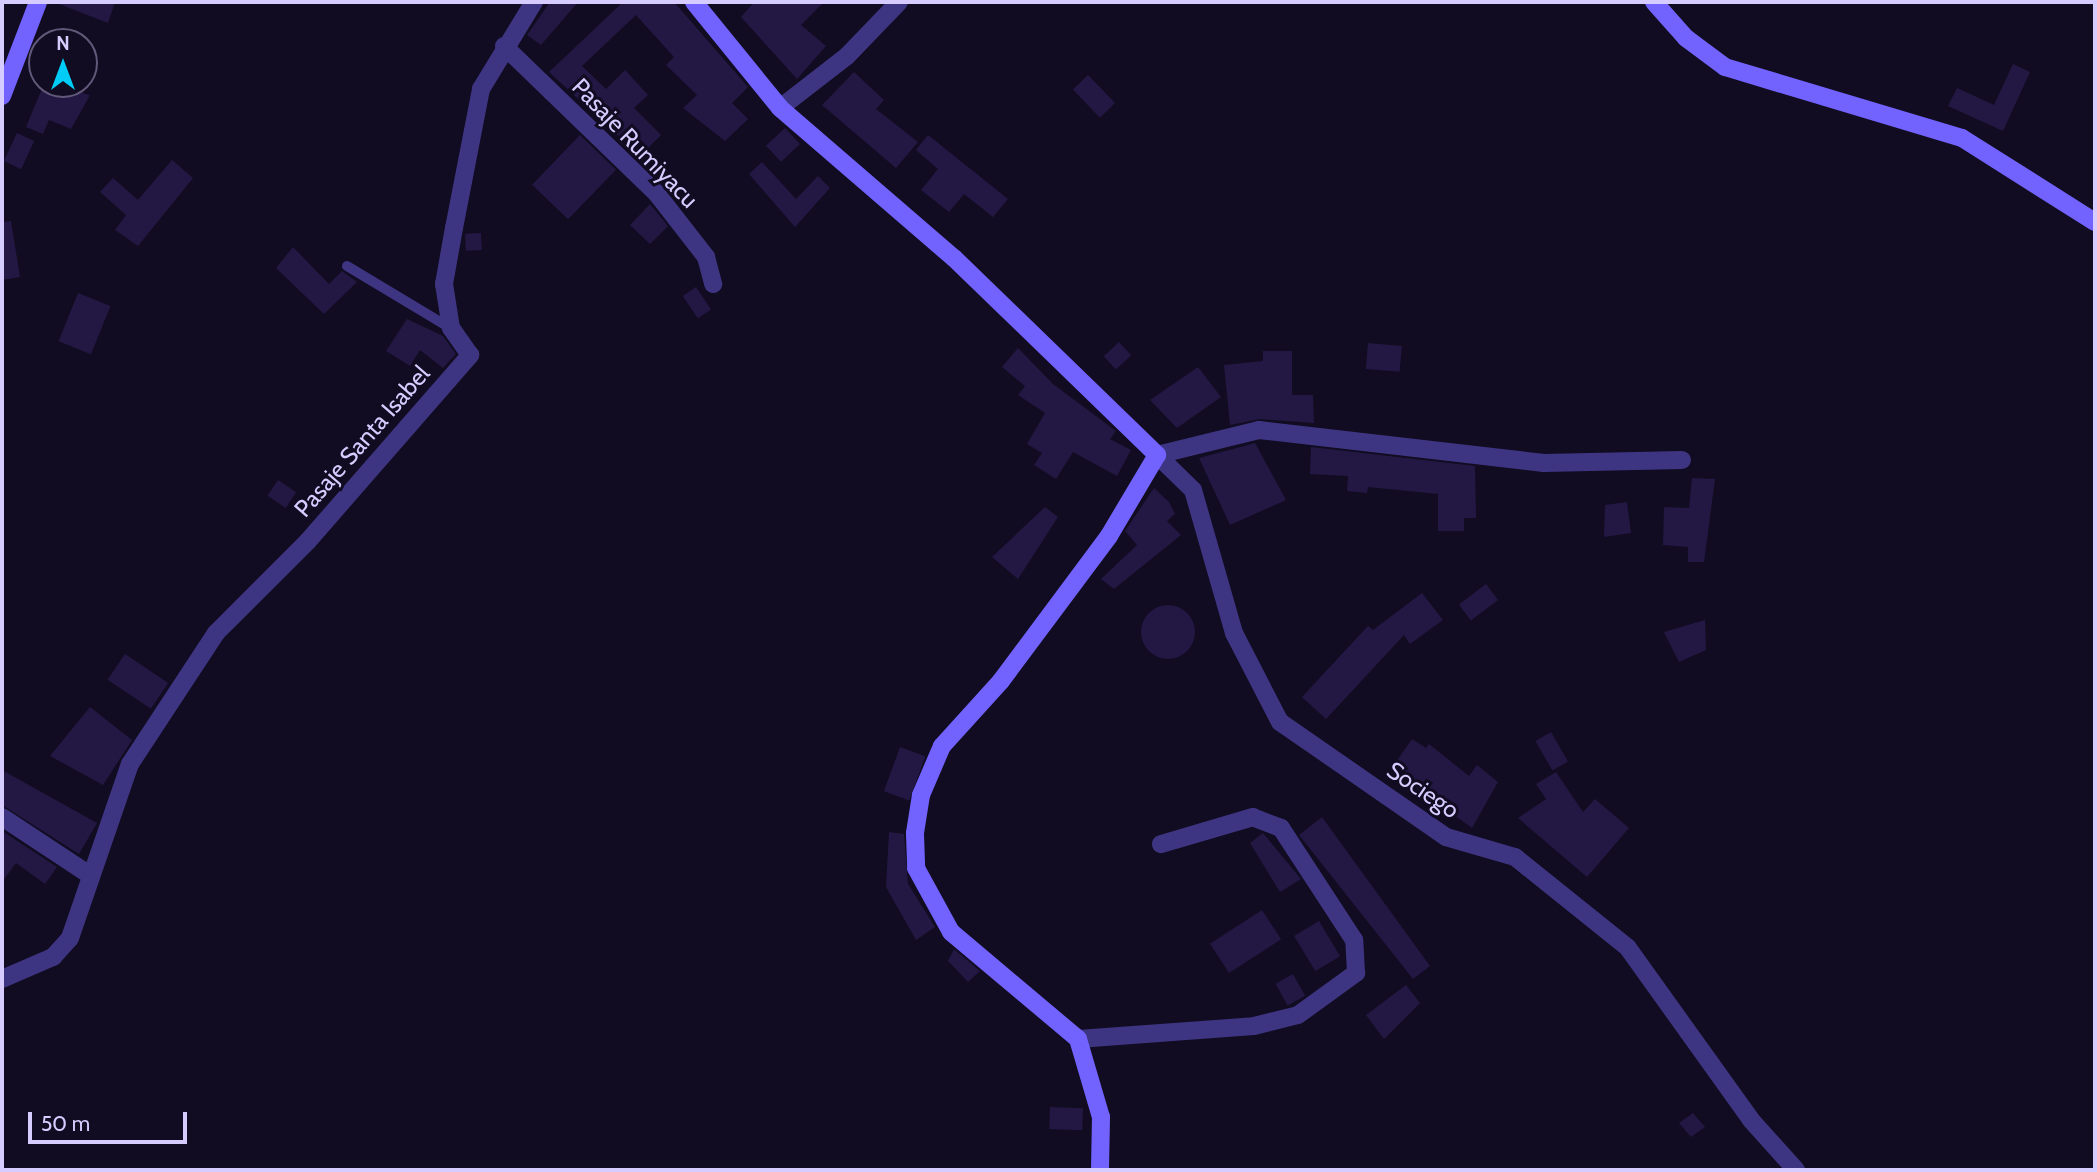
<!DOCTYPE html>
<html>
<head>
<meta charset="utf-8">
<style>
	body { margin:0 }
	#map { position:relative; width:2097px; height:1172px; overflow:hidden; background:#110c21; font-family:Cabin,sans-serif }
	div>[style] { position:absolute }
	.building>* { inset:0; background:#231843; transform-origin:0 0 }
	.round { border-radius:50% }
	.lane>* { height:10px; margin:-5px; padding:0 5px; transform-origin:5px; border-radius:5px; background:#3e3582 }
	.street>* { height:18px; margin:-9px; padding:0 9px; transform-origin:9px; border-radius:9px; background:#3e3582 }
	.secondary>* { height:18px; margin:-9px; padding:0 9px; transform-origin:9px; border-radius:9px; background:#7263ff }
	span { translate:-50% -50%; white-space:nowrap; text-align:center; line-height:1.15; -webkit-text-stroke:6px #110c21; paint-order:stroke }
	.street-label { font-size:24px; color:#d6ccff }
	.frame { position:absolute; inset:0; border:4px solid #d6ccff; pointer-events:none }
	.north { position:absolute; left:28px; top:28px; width:70px; height:70px; box-sizing:border-box; background:#110c21; border:2px solid #60597a; border-radius:50%; rotate:0deg; font-size:19px; font-weight:700; line-height:28px; text-align:center; color:#d6ccff }
	.north::after { content:''; display:block; margin:auto; width:24px; height:32px; background:#00cdf7; clip-path:polygon(50% 0,100% 100%,50% 72%,0 100%) }
	.scale { position:absolute; left:28px; top:1112px; width:159px; height:32px; box-sizing:border-box; border:4px solid #d6ccff; border-top:0; padding-left:9px; font-size:21px; line-height:24px; white-space:nowrap; color:#d6ccff; -webkit-text-stroke:5px #110c21; paint-order:stroke }
</style>
</head>
<body>
<div id="map">
	<div class="building">
		<div style="clip-path:polygon(54px 2px,115px 2px,108px 23px)"></div>
		<div style="clip-path:polygon(550px 2px,578px 2px,541px 45px,527px 35px)"></div>
		<div style="clip-path:polygon(623px 2px,674px 2px,748px 87px,732px 103px,748px 119px,725px 141px,683px 108px,697px 95px,666px 65px,674px 57px,636px 15px,582px 66px,606px 89px,625px 70px,648px 95px,634px 108px,661px 135px,640px 156px,549px 72px)"></div>
		<div style="clip-path:polygon(754px 2px,824px 2px,801px 25px,826px 46px,797px 79px,741px 17px)"></div>
		<div style="clip-path:polygon(2013px 64px,2030px 72px,2003px 131px,1948px 106px,1957px 88px,1994px 105px)"></div>
		<div style="clip-path:polygon(854px 72px,884px 100px,876px 109px,918px 142px,896px 168px,822px 105px)"></div>
		<div style="left:1088px;top:75px;width:39px;height:21px;rotate:46deg"></div>
		<div style="clip-path:polygon(44px 84px,90px 95px,71px 129px,49px 120px,43px 134px,26px 127px)"></div>
		<div style="left:785px;top:128px;width:22px;height:26px;rotate:47deg"></div>
		<div style="left:17px;top:133px;width:19px;height:31px;rotate:25deg"></div>
		<div style="left:580px;top:135px;width:50px;height:69px;rotate:44deg"></div>
		<div style="clip-path:polygon(928px 135px,1008px 199px,993px 217px,964px 194px,949px 212px,921px 190px,938px 169px,916px 150px)"></div>
		<div style="clip-path:polygon(172px 160px,193px 178px,138px 246px,115px 230px,126px 215px,100px 192px,113px 178px,138px 200px)"></div>
		<div style="clip-path:polygon(762px 162px,796px 199px,818px 176px,830px 188px,795px 227px,749px 174px)"></div>
		<div style="clip-path:polygon(650px 204px,668px 226px,650px 244px,630px 225px)"></div>
		<div style="clip-path:polygon(11px 221px,20px 277px,2px 280px,2px 222px)"></div>
		<div style="left:481px;top:233px;width:17px;height:16px;rotate:87deg"></div>
		<div style="clip-path:polygon(293px 247px,329px 284px,342px 271px,357px 282px,324px 314px,276px 268px)"></div>
		<div style="left:696px;top:287px;width:27px;height:16px;rotate:56deg"></div>
		<div style="left:78px;top:293px;width:35px;height:52px;rotate:22deg"></div>
		<div style="clip-path:polygon(407px 319px,443px 336px,456px 354px,443px 368px,420px 350px,410px 366px,386px 351px)"></div>
		<div style="left:1119px;top:342px;width:18px;height:21px;rotate:47deg"></div>
		<div style="left:1368px;top:343px;width:34px;height:26px;rotate:5deg"></div>
		<div style="clip-path:polygon(1018px 348px,1053px 384px,1116px 431px,1110px 439px,1131px 450px,1117px 476px,1073px 452px,1056px 479px,1034px 465px,1042px 453px,1027px 444px,1045px 413px,1018px 395px,1025px 386px,1002px 367px)"></div>
		<div style="clip-path:polygon(1263px 351px,1292px 351px,1292px 395px,1313px 395px,1314px 423px,1260px 419px,1230px 425px,1224px 365px,1263px 361px)"></div>
		<div style="clip-path:polygon(1198px 367px,1221px 397px,1177px 428px,1150px 400px)"></div>
		<div style="clip-path:polygon(1255px 443px,1286px 500px,1230px 525px,1199px 458px)"></div>
		<div style="clip-path:polygon(1311px 447px,1475px 466px,1476px 518px,1464px 518px,1464px 531px,1438px 531px,1438px 494px,1368px 487px,1367px 493px,1347px 491px,1348px 476px,1310px 474px)"></div>
		<div style="clip-path:polygon(1692px 478px,1715px 479px,1704px 562px,1688px 562px,1688px 547px,1663px 545px,1664px 507px,1689px 508px)"></div>
		<div style="left:278px;top:480px;width:22px;height:19px;rotate:34deg"></div>
		<div style="clip-path:polygon(1154px 488px,1169px 502px,1175px 514px,1167px 521px,1181px 535px,1114px 589px,1101px 579px,1137px 545px,1125px 531px)"></div>
		<div style="clip-path:polygon(1627px 502px,1631px 533px,1604px 537px,1605px 505px)"></div>
		<div style="clip-path:polygon(1045px 507px,1058px 517px,1018px 579px,992px 557px)"></div>
		<div style="left:1486px;top:584px;width:20px;height:34px;rotate:53deg"></div>
		<div style="clip-path:polygon(1422px 593px,1443px 620px,1410px 644px,1404px 635px,1326px 719px,1302px 697px,1368px 626px,1373px 630px)"></div>
		<div class="round" style="left:1141px;top:605px;width:54px;height:54px"></div>
		<div style="clip-path:polygon(1705px 620px,1706px 650px,1679px 662px,1664px 632px)"></div>
		<div style="left:125px;top:654px;width:52px;height:31px;rotate:34deg"></div>
		<div style="clip-path:polygon(90px 707px,132px 740px,103px 785px,50px 756px)"></div>
		<div style="left:1551px;top:732px;width:34px;height:18px;rotate:60deg"></div>
		<div style="clip-path:polygon(1412px 739px,1426px 748px,1429px 744px,1469px 776px,1477px 765px,1498px 782px,1472px 828px,1391px 769px)"></div>
		<div style="left:900px;top:747px;width:27px;height:47px;rotate:20deg"></div>
		<div style="clip-path:polygon(2px 770px,97px 823px,79px 854px,2px 805px)"></div>
		<div style="clip-path:polygon(1556px 772px,1583px 812px,1595px 799px,1629px 828px,1587px 877px,1518px 818px,1546px 799px,1536px 784px)"></div>
		<div style="clip-path:polygon(1322px 817px,1430px 966px,1413px 979px,1299px 835px)"></div>
		<div style="clip-path:polygon(2px 831px,57px 867px,45px 884px,16px 863px,2px 882px)"></div>
		<div style="clip-path:polygon(889px 832px,904px 834px,908px 884px,935px 927px,916px 940px,886px 887px)"></div>
		<div style="clip-path:polygon(1263px 833px,1301px 879px,1280px 892px,1250px 843px)"></div>
		<div style="left:1262px;top:910px;width:35px;height:62px;rotate:57deg"></div>
		<div style="left:1319px;top:921px;width:41px;height:29px;rotate:59deg"></div>
		<div style="clip-path:polygon(954px 949px,980px 971px,968px 982px,948px 961px)"></div>
		<div style="left:1293px;top:974px;width:25px;height:20px;rotate:61deg"></div>
		<div style="clip-path:polygon(1406px 985px,1420px 1003px,1384px 1039px,1366px 1015px)"></div>
		<div style="left:1050px;top:1107px;width:33px;height:22px;rotate:2deg"></div>
		<div style="clip-path:polygon(1693px 1113px,1705px 1127px,1691px 1137px,1679px 1123px)"></div>
	</div>
	<div class="lane">
		<div style="left:347px;top:266px;width:120px;rotate:31deg"></div>
	</div>
	<div class="street">
		<div style="left:504px;top:46px;width:213px;rotate:44deg"></div>
		<div style="left:657px;top:194px;width:80px;rotate:52.1deg"></div>
		<div style="left:706px;top:257px;width:28px;rotate:75deg"></div>
		<div style="left:780px;top:108px;width:85px;rotate:-37.8deg"></div>
		<div style="left:847px;top:56px;width:75px;rotate:-46.1deg"></div>
		<div style="left:1682px;top:460px;width:138px;rotate:178.8deg"></div>
		<div style="left:1544px;top:463px;width:287px;rotate:-173.4deg"></div>
		<div style="left:1259px;top:430px;width:105px;rotate:166.2deg"></div>
		<div style="left:1157px;top:455px;width:50px;rotate:44.2deg"></div>
		<div style="left:1193px;top:490px;width:149px;rotate:74deg"></div>
		<div style="left:1234px;top:633px;width:100px;rotate:62.7deg"></div>
		<div style="left:1280px;top:722px;width:202px;rotate:34.7deg"></div>
		<div style="left:1446px;top:837px;width:72px;rotate:16.2deg"></div>
		<div style="left:1515px;top:857px;width:145px;rotate:38.8deg"></div>
		<div style="left:1628px;top:948px;width:211px;rotate:54.4deg"></div>
		<div style="left:1751px;top:1120px;width:67px;rotate:48deg"></div>
		<div style="left:2px;top:817px;width:103px;rotate:33.5deg"></div>
		<div style="left:2px;top:979px;width:56px;rotate:-23.3deg"></div>
		<div style="left:53px;top:957px;width:25px;rotate:-48deg"></div>
		<div style="left:70px;top:938px;width:184px;rotate:-71deg"></div>
		<div style="left:130px;top:764px;width:157px;rotate:-56.7deg"></div>
		<div style="left:216px;top:633px;width:130px;rotate:-45deg"></div>
		<div style="left:308px;top:541px;width:247px;rotate:-48.9deg"></div>
		<div style="left:470px;top:355px;width:33px;rotate:-125deg"></div>
		<div style="left:451px;top:328px;width:45px;rotate:-99deg"></div>
		<div style="left:444px;top:284px;width:57px;rotate:-79.9deg"></div>
		<div style="left:454px;top:228px;width:142px;rotate:-79deg"></div>
		<div style="left:481px;top:89px;width:102px;rotate:-58.7deg"></div>
		<div style="left:1078px;top:1039px;width:176px;rotate:-4.2deg"></div>
		<div style="left:1254px;top:1026px;width:45px;rotate:-14deg"></div>
		<div style="left:1298px;top:1015px;width:72px;rotate:-35.9deg"></div>
		<div style="left:1356px;top:973px;width:33px;rotate:-93deg"></div>
		<div style="left:1354px;top:940px;width:134px;rotate:-123.1deg"></div>
		<div style="left:1281px;top:828px;width:30px;rotate:-159deg"></div>
		<div style="left:1253px;top:817px;width:96px;rotate:163.6deg"></div>
	</div>
	<div class="secondary">
		<div style="left:694px;top:2px;width:136px;rotate:50.9deg"></div>
		<div style="left:780px;top:108px;width:230px;rotate:40.8deg"></div>
		<div style="left:954px;top:258px;width:283px;rotate:44.1deg"></div>
		<div style="left:1157px;top:455px;width:94px;rotate:120.7deg"></div>
		<div style="left:1109px;top:536px;width:181px;rotate:126.7deg"></div>
		<div style="left:1001px;top:681px;width:88px;rotate:132.2deg"></div>
		<div style="left:942px;top:746px;width:53px;rotate:113.2deg"></div>
		<div style="left:921px;top:795px;width:39px;rotate:99deg"></div>
		<div style="left:915px;top:834px;width:34px;rotate:88deg"></div>
		<div style="left:916px;top:868px;width:73px;rotate:61.3deg"></div>
		<div style="left:951px;top:932px;width:166px;rotate:40.1deg"></div>
		<div style="left:1078px;top:1039px;width:81px;rotate:73.6deg"></div>
		<div style="left:1101px;top:1117px;width:53px;rotate:91.1deg"></div>
		<div style="left:1654px;top:2px;width:48px;rotate:48.4deg"></div>
		<div style="left:1686px;top:38px;width:49px;rotate:36.6deg"></div>
		<div style="left:1725px;top:67px;width:247px;rotate:16.7deg"></div>
		<div style="left:1962px;top:138px;width:157px;rotate:32.3deg"></div>
		<div style="left:2px;top:96px;width:101px;rotate:-69deg"></div>
	</div>
	<div class="street-label">
		<span style="left:635px;top:143px;rotate:46deg">Pasaje Rumiyacu</span>
		<span style="left:362px;top:441px;rotate:-49deg">Pasaje Santa Isabel</span>
		<span style="left:1423px;top:790px;rotate:34deg">Sociego</span>
	</div>
	<div class="frame"></div>
	<div class="north">N</div>
	<div class="scale">50 m</div>
</div>
</body>
</html>
